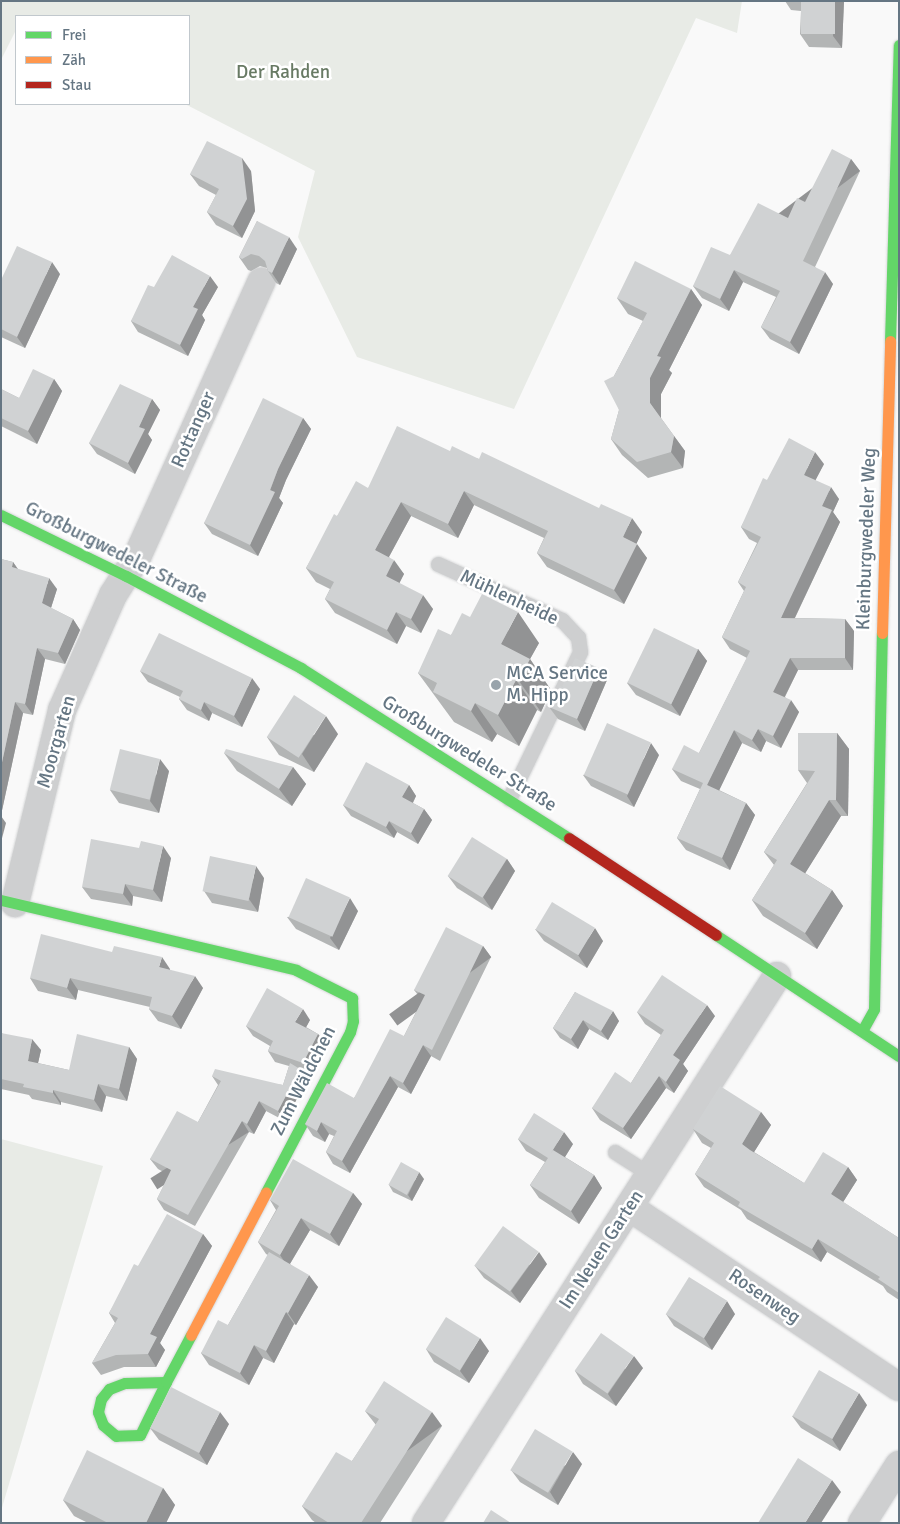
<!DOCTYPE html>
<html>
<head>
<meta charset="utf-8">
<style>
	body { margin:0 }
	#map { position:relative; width:900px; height:1524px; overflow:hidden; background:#f9f9f9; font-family:Signika,sans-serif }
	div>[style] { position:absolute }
	.green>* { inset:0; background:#e8ebe6 }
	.roads { filter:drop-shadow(0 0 1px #d5d6d7) drop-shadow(0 0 1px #d5d6d7) }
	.lane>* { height:15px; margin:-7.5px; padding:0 7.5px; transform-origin:7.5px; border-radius:7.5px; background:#cecfd0 }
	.street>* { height:28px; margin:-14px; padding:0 14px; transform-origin:14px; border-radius:14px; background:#cecfd0 }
	.fast>* { height:11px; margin:-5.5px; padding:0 5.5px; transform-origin:5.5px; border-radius:5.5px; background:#63d668 }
	.slow>* { height:11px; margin:-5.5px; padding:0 5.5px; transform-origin:5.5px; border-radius:5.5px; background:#ff974d }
	.jam>* { height:11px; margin:-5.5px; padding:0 5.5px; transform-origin:5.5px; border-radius:5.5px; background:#b3261e }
	.wall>* { inset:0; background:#b3b5b5 }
	.shaded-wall>* { inset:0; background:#929394; transform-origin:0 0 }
	.building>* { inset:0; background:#d0d2d3; transform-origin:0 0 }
	.dots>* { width:14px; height:14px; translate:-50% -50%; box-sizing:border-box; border:2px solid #fff; border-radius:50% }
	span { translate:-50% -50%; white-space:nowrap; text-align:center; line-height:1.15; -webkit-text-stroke:5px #fff; paint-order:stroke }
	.park-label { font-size:19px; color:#687a64 }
	.street-label { font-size:19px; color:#657683 }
	.poi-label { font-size:19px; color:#657683 }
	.left { translate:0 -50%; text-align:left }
	.frame { position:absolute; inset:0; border:2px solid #657683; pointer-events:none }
	.legend { position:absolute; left:15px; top:15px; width:175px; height:90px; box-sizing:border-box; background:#fff; border:1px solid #c1c8cd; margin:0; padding:6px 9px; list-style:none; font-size:15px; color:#657683 }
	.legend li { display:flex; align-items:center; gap:10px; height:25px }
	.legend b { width:25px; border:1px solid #c1c8cd }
</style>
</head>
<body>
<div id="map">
	<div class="green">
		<div style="clip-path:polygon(1px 1px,742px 1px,737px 33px,696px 18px,514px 409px,357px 357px,298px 237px,315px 171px,185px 104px,189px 104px,189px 16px,16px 16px,16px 30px,1px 60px)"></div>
		<div style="clip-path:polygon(1px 1139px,103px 1166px,1px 1511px)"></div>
	</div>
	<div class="roads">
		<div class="lane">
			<div style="left:438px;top:564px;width:136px;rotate:24.3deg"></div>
			<div style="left:562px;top:620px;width:23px;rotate:47deg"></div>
			<div style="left:578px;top:637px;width:15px;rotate:82deg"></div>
			<div style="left:580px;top:652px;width:163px;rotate:115.8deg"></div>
			<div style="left:615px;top:1152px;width:43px;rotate:32.6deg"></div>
		</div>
		<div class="street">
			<div style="left:15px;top:903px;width:199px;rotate:-76.3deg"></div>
			<div style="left:62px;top:710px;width:126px;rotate:-66.1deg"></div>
			<div style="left:113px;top:595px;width:45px;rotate:-57.7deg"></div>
			<div style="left:137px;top:557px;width:302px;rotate:-65.7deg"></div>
			<div style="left:629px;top:1207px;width:324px;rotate:33.7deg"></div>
			<div style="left:426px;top:1523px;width:650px;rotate:-57.31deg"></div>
			<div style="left:862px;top:1523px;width:69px;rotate:-57.5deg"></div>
		</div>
		<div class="fast">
			<div style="left:890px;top:341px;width:296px;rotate:-88.3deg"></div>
			<div style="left:1px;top:515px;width:139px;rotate:26deg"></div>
			<div style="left:126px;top:576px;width:198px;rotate:27.7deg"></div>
			<div style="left:301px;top:668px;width:317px;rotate:32.4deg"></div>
			<div style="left:1px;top:900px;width:303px;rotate:13.3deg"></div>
			<div style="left:296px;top:970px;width:63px;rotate:26.6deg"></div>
			<div style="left:352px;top:998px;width:23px;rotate:88deg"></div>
			<div style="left:353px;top:1021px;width:11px;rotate:105deg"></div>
			<div style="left:350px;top:1032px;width:181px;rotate:117.7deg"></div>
			<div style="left:716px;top:935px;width:219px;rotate:33.5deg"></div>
			<div style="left:862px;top:1031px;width:25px;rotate:-61deg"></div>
			<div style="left:874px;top:1009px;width:376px;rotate:-88.8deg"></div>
			<div style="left:166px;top:1382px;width:59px;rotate:116.1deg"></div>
			<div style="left:140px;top:1435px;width:24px;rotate:178deg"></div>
			<div style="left:116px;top:1436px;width:17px;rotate:-140deg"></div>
			<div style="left:103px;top:1425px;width:14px;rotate:-111deg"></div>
			<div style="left:98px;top:1412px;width:13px;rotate:-77deg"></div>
			<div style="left:101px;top:1399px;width:13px;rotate:-51deg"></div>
			<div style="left:109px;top:1389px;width:17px;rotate:-21deg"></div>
			<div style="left:125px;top:1383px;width:41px;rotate:-1.4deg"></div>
			<div style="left:166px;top:1382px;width:53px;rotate:-62deg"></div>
		</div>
		<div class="slow">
			<div style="left:882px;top:633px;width:292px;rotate:-88.4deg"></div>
			<div style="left:191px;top:1335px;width:161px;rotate:-62.3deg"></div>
		</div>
		<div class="jam">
			<div style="left:569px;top:838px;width:176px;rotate:33.4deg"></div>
		</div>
	</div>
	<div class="wall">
		<div style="clip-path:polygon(785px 1px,844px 1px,842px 48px,809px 47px,800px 34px,801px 11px,791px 10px)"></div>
		<div style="clip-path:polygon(851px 159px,860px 171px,815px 267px,833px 284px,799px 354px,770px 339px,761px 327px,776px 297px,743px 282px,729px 311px,702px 298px,693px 286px,730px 255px,788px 218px)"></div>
		<div style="clip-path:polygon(251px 171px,255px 211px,242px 238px,216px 225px,207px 212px,216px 195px,199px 186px,190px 174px)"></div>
		<div style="clip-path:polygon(257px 221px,297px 249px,280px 285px,276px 283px,268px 271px,267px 268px,260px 266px,251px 271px,248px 270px,239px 257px)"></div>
		<div style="clip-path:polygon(60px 274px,25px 348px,1px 337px,1px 280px)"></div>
		<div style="clip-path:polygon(154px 287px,218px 287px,202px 315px,205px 320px,188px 356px,138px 332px,131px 321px)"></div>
		<div style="clip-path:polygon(691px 289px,702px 305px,669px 370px,672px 373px,661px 394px,661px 418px,685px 451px,683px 468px,648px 478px,622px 455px,611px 439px,619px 410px,614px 376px,643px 321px,628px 314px,617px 298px)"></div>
		<div style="clip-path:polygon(54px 379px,62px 391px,37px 444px,1px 426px,1px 389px,19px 398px)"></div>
		<div style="clip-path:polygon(152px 399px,160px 410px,148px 434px,152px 440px,135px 474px,97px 454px,89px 443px)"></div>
		<div style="clip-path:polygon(303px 418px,311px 429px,286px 480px,279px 498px,283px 503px,258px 556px,212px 534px,204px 523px)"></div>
		<div style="clip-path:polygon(450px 451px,479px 459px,642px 532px,636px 544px,647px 558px,624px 604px,547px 567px,537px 553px,544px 538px,474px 505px,458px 538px,411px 516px,389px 557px,404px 574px,399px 583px,433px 609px,421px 633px,406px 626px,397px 644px,335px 613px,325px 599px,330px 589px,316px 582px,306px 568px,337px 516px,368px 488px)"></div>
		<div style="clip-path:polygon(824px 464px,815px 480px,839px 499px,833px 512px,840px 522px,795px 618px,845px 619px,854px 631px,853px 670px,798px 670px,785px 697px,799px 712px,781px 748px,766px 741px,761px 752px,742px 743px,719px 790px,746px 803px,755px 815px,730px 870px,686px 850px,677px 838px,700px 789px,681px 781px,672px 769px,699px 753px,747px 658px,730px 649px,722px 637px,744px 591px,738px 582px,757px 543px,749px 539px,741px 527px,767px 480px)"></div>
		<div style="clip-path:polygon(1px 559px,13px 562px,18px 569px,57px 589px,51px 608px,73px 619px,80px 630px,65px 664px,45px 659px,33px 715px,23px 713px,1px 815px)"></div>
		<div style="clip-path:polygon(470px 617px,539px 643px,530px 659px,551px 690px,541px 712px,537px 710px,519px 746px,497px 734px,492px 742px,454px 722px,418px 673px,451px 635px)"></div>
		<div style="clip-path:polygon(698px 649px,707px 661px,680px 716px,636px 695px,627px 683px)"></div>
		<div style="clip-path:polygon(599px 668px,607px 680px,585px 731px,558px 719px,549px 707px,562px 687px)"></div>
		<div style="clip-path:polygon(140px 671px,260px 689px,242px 727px,212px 713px,209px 721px,187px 710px,179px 699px,180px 697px,148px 682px)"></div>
		<div style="clip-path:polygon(837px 733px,849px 749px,848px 816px,841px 816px,805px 873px,832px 890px,843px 906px,817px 949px,763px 916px,752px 900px,774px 865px,764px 852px,807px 783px,798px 770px)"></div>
		<div style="clip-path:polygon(338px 734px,314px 772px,279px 755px,267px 737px)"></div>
		<div style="clip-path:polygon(224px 753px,293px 767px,306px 784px,292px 806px,237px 771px)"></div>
		<div style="clip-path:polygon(659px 755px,634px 807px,591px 786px,583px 775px)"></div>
		<div style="clip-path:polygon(169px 771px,159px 813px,119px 803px,110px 790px)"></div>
		<div style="clip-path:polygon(409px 785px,416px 796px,413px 803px,424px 809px,432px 820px,418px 844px,397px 832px,394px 838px,351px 816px,343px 805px)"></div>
		<div style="clip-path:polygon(171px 858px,162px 902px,133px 896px,132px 906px,91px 899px,82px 887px)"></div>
		<div style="clip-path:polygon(507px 859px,515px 871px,492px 910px,457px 888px,448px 876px)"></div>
		<div style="clip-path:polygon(264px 878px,258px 912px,212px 903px,204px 891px)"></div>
		<div style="clip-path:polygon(358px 911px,339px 950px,296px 929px,287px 917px)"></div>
		<div style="clip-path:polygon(535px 929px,603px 941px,587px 968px,544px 941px)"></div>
		<div style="clip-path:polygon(483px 946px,491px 957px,440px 1061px,431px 1056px,411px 1094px,398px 1087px,350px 1173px,333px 1164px,326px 1152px,334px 1136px,329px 1134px,325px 1142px,313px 1136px,305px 1124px,354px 1098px,404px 1036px,422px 1000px,414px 990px)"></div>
		<div style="clip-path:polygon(170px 969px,170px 970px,203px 988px,181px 1029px,158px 1021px,149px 1009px,150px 1007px,78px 990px,76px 1000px,38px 991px,30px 978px)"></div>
		<div style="clip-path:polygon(575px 992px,619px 1021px,608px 1040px,589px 1029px,578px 1049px,560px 1038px,553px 1028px)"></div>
		<div style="clip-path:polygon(637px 1012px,715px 1016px,683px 1064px,688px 1071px,674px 1093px,666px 1088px,631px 1139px,600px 1120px,592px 1108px,631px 1083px,661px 1035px,645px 1024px)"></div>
		<div style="clip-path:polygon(310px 1020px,306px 1027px,318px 1034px,326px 1044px,310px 1074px,301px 1071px,307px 1080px,285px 1121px,266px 1111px,254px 1134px,249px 1132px,195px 1226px,164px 1210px,157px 1199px,169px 1175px,158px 1169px,150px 1159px,198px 1122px,218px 1085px,212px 1076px,283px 1085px,289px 1066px,275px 1062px,268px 1051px,270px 1046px,253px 1036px,246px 1026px)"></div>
		<div style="clip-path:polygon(1px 1033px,41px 1050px,38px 1063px,69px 1070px,129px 1047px,137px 1059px,127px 1101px,106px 1096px,102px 1112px,61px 1102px,61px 1105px,32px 1099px,29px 1095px,1px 1089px)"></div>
		<div style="clip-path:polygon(761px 1112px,771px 1125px,754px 1152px,804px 1183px,848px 1167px,857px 1180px,843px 1202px,899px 1238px,899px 1300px,887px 1292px,883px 1286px,827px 1252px,821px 1262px,747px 1219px,741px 1210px,704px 1187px,695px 1174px,711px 1148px,702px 1143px,693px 1129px)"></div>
		<div style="clip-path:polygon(518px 1139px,573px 1144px,565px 1157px,594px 1175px,602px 1188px,579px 1224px,539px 1198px,530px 1185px,545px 1162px,526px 1151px)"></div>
		<div style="clip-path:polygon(424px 1179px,412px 1201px,393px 1192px,389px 1185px)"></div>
		<div style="clip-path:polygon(353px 1193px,362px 1204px,339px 1246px,310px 1230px,290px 1264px,318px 1287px,296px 1325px,294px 1324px,274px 1363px,263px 1358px,249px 1385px,209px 1365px,201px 1353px,228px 1325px,268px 1255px,266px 1254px,258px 1242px,276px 1210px,270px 1200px)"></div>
		<div style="clip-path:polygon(203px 1234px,212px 1246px,160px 1343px,165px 1350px,156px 1367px,124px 1367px,101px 1375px,92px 1363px,115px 1323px,109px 1313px,138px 1266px)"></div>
		<div style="clip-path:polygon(547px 1264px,520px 1303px,484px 1278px,475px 1266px)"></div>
		<div style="clip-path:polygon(666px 1314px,735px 1314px,712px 1350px,674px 1326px)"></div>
		<div style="clip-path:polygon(426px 1349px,489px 1351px,469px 1383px,434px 1362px)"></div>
		<div style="clip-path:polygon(643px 1368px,616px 1406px,583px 1384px,575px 1371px)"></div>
		<div style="clip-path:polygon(867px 1405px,840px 1451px,801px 1428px,792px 1416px)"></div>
		<div style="clip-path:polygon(365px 1411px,442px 1426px,380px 1523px,316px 1523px,312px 1520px,302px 1506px,352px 1461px,376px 1425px)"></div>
		<div style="clip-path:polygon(229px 1424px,207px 1465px,159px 1440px,150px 1428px)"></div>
		<div style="clip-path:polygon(582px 1464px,558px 1505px,520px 1482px,511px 1470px)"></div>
		<div style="clip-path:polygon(163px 1488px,175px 1505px,166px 1523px,88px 1523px,74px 1516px,63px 1500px)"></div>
	</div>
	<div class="shaded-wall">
		<div style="clip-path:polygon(835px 1px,844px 1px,842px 48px,833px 36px)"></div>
		<div style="clip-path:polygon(242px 158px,251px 171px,255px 211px,242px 238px,233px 226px)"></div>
		<div style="left:851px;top:159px;width:15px;height:113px;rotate:53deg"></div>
		<div style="clip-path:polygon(289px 237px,297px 249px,280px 285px,272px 273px)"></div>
		<div style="clip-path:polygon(52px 262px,60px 274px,25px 348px,17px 337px)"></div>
		<div style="clip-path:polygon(734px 270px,743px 282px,729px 311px,720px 299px)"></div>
		<div style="clip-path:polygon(825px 272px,833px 284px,799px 354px,790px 342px)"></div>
		<div style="clip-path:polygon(210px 276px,218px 287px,202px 315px,205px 320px,188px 356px,180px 345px,193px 307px)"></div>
		<div style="clip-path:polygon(691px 289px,702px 305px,669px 370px,672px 373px,661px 394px,661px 419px,650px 403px,650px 378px,657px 356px)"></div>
		<div style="clip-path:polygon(54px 379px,62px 391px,37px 444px,28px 431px)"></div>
		<div style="clip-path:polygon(152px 399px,160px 410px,148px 434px,152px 440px,135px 474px,128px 463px,139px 427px)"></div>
		<div style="clip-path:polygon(303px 418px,311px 429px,286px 480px,279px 498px,283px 503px,258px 556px,250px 545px,278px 469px)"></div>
		<div style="clip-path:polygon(674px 436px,685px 451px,683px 468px,671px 452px)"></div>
		<div style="clip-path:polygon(815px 452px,824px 464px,812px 487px,804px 475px)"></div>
		<div style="clip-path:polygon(831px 487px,839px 499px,833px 512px,840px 522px,789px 630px,781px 618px,822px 506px)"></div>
		<div style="clip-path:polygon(464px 491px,474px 505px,458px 538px,448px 524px)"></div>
		<div style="clip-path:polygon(401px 502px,411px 516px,385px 564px,375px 550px)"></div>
		<div style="clip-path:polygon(632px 518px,642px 532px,633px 551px,623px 537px)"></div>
		<div style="clip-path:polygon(637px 544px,647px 558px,624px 604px,614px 590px)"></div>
		<div style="clip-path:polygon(394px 560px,404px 574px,396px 590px,386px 576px)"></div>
		<div style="clip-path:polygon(13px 562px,21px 574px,12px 567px)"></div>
		<div style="clip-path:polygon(49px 578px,57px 589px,49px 614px,42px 603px)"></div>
		<div style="clip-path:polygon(423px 595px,433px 609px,421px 633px,411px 619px)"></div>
		<div style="clip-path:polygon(396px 612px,406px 626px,397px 644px,387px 630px)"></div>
		<div style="clip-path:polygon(518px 612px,539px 643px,530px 659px,551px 690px,541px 712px,519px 681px,501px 644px)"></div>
		<div style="clip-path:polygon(73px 619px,80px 630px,65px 664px,58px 653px)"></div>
		<div style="clip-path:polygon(845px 619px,854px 631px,853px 670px,845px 658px)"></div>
		<div style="clip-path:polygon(37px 648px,45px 659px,33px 715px,25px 704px)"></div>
		<div style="clip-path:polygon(698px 649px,707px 661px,680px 716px,671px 704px)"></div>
		<div style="clip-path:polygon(790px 658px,798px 670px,781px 704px,773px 692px)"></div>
		<div style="clip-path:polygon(599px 668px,607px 680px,585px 731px,577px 719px)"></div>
		<div style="clip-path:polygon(252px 678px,260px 689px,242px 727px,234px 716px)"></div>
		<div style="clip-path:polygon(516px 680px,537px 710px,519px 746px,498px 715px)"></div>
		<div style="clip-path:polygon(791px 700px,799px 712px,781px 748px,773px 736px)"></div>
		<div style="clip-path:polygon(15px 702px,23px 713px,1px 815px,1px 767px)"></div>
		<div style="clip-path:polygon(204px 702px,212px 713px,209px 721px,201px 710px)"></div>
		<div style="clip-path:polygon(475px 703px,497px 734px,492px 742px,471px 711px)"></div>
		<div style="clip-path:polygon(326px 716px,338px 734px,314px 772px,302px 754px)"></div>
		<div style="clip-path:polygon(758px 729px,766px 741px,761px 752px,752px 740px)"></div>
		<div style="clip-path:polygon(734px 730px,742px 743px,716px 797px,707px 785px)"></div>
		<div style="clip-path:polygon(837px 733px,849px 749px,848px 816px,836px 800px)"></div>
		<div style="clip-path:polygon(651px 743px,659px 755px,634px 807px,627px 796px)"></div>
		<div style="clip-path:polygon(160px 759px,169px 771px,159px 813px,150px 801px)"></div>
		<div style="clip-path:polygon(293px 767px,306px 784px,292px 806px,279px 789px)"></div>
		<div style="clip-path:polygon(409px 785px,416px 796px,410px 808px,402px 797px)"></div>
		<div style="clip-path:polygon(829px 800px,841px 816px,801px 880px,790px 864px)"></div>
		<div style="clip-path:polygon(746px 803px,755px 815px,730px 870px,722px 858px)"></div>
		<div style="clip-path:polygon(424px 809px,432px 820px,418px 844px,411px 833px)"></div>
		<div style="clip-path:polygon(1px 816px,6px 823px,1px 842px)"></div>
		<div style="clip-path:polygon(389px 821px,397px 832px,394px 838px,386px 827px)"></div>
		<div style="clip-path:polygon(163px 846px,171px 858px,162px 902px,153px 890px)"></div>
		<div style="clip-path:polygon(507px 859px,515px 871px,492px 910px,483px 897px)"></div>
		<div style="clip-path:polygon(256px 866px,264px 878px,258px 912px,249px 899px)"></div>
		<div style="clip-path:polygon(125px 884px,133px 896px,132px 906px,123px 894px)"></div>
		<div style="clip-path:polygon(832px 890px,843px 906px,817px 949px,805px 933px)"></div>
		<div style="clip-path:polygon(350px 898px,358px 911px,339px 950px,330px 938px)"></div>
		<div style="clip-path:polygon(595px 928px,603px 941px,587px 968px,578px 955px)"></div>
		<div style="left:483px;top:946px;width:14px;height:116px;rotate:54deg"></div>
		<div style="clip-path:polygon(162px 957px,170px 969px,168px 980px,159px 967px)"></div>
		<div style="clip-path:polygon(195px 976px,203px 988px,181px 1029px,172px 1016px)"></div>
		<div style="clip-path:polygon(70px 978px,78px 990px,76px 1000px,67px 988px)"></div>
		<div style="clip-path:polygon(707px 1005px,715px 1016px,683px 1064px,688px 1071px,674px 1093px,666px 1082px,673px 1055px)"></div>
		<div style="clip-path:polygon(303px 1009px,310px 1020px,303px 1033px,295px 1022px)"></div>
		<div style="clip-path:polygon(613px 1011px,619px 1021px,608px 1040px,601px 1031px)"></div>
		<div style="clip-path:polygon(583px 1020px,589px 1029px,578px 1049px,571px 1039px)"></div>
		<div style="clip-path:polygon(318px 1034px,326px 1044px,310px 1074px,303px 1063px)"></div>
		<div style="clip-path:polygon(32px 1039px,41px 1050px,36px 1072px,28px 1061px)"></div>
		<div style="clip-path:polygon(423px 1045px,431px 1056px,411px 1094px,403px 1083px)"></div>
		<div style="clip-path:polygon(129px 1047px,137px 1059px,127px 1101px,119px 1089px)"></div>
		<div style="clip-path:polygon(300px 1069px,307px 1080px,285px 1121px,278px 1111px)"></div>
		<div style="clip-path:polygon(390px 1076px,398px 1087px,350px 1173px,342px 1161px)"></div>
		<div style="clip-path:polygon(659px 1076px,666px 1088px,631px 1139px,623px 1128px)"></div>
		<div style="clip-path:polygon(98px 1084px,106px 1096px,102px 1112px,94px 1100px)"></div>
		<div style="clip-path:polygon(53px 1090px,61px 1102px,61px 1105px,53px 1093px)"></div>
		<div style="clip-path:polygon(259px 1101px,266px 1111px,254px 1134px,247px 1124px)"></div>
		<div style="clip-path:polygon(761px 1112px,771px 1125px,751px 1157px,742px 1144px)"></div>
		<div style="left:242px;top:1121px;width:13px;height:108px;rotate:58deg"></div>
		<div style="clip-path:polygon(321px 1122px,329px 1134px,325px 1142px,317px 1131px)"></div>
		<div style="clip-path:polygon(564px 1132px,573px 1144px,560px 1165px,551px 1153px)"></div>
		<div style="clip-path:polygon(848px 1167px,857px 1180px,840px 1207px,831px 1194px)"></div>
		<div style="clip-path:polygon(419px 1172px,424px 1179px,412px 1201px,408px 1195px)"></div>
		<div style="clip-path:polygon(594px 1175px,602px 1188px,579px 1224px,571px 1211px)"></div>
		<div style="clip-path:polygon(353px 1193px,362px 1204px,339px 1246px,330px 1234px)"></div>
		<div style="clip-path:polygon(301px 1218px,310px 1230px,288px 1267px,280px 1255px)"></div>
		<div style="clip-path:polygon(203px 1234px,212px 1246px,160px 1343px,165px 1350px,156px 1367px,148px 1354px,150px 1334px)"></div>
		<div style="clip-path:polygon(818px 1239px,827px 1252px,821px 1262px,812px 1249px)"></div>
		<div style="clip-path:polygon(539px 1252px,547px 1264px,520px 1303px,511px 1291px)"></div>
		<div style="clip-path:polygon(309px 1275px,318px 1287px,296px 1325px,288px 1313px)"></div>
		<div style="clip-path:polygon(727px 1301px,735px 1314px,712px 1350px,704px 1338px)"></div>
		<div style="clip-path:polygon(286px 1312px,294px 1324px,274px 1363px,266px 1351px)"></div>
		<div style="clip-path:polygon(480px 1338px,489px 1351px,469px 1383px,460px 1371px)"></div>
		<div style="clip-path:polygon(254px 1345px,263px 1358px,249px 1385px,240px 1373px)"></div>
		<div style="clip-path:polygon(634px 1356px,643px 1368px,616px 1406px,608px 1394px)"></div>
		<div style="clip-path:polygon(859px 1393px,867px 1405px,840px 1451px,832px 1439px)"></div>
		<div style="clip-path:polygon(220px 1412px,229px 1424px,207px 1465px,199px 1453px)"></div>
		<div style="left:432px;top:1412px;width:17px;height:132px;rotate:54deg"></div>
		<div style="clip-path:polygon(573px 1452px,582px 1464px,558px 1505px,550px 1492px)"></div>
		<div style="clip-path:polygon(832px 1480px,841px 1492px,821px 1523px,805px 1523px)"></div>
		<div style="clip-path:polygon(163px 1488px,175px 1505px,166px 1523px,146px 1523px)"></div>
	</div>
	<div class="building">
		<div style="left:801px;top:1px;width:34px;height:33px"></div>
		<div style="clip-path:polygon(207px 141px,242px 158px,247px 199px,233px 226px,207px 212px,219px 189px,190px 174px)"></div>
		<div style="clip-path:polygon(832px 149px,851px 159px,803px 261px,825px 272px,790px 342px,761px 327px,780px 291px,734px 270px,720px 299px,693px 286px,711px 247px,730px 255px,758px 203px,788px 218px,797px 198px,805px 202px)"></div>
		<div style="clip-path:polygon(257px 221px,289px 237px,272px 273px,268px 271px,265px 261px,259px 256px,251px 254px,242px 259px,239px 257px)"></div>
		<div style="clip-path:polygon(17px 246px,52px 262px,17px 337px,1px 329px,1px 280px)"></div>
		<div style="clip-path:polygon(172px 255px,210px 276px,193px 307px,198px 309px,180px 345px,131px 321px,148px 285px,154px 287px)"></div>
		<div style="clip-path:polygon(635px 261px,691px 289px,657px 356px,661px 357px,650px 378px,650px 403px,674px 436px,671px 452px,637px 462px,611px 439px,619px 410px,604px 381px,614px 376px,647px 313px,617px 298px)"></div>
		<div style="clip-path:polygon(33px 369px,54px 379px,28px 431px,1px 418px,1px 389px,19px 398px)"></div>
		<div style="clip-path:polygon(120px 384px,152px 399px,139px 427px,145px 429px,128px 463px,89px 443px)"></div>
		<div style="clip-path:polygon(263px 398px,303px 418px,278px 469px,270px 490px,275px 492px,250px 545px,204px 523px)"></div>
		<div style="clip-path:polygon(397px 426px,450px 451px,452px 446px,479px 459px,482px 452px,599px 508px,601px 504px,632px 518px,623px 537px,637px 544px,614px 590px,537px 553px,548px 531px,464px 491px,448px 524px,401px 502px,375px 550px,394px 560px,386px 576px,423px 595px,411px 619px,396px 612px,387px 630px,325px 599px,334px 582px,306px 568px,334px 514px,337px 516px,356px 481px,368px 488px)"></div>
		<div style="clip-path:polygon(789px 438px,815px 452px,804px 475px,831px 487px,822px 506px,832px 510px,781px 618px,845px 619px,845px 658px,790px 658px,773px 692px,791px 700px,773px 736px,758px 729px,752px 740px,734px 730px,707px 785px,746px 803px,722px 858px,677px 838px,703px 783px,672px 769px,684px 745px,699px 753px,750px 651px,722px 637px,746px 587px,738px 582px,761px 537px,741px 527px,763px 478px,767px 480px)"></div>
		<div style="clip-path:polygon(1px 559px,13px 562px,12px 567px,49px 578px,42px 603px,73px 619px,58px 653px,37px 648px,25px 704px,15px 702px,1px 767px)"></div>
		<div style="clip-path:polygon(482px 594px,518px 612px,501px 644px,530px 659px,519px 681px,516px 680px,498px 715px,475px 703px,471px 711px,433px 692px,437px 683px,418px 673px,438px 629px,451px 635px,462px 613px,470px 617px)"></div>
		<div style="left:654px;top:628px;width:49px;height:61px;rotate:26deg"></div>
		<div style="clip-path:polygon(159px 633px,252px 678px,234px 716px,204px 702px,201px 710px,179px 699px,183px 691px,140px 671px)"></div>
		<div style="clip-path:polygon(575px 658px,599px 668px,577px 719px,549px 707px,560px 686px,562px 687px)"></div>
		<div style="left:294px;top:695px;width:38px;height:50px;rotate:33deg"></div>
		<div style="left:607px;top:723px;width:48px;height:57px;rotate:24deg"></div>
		<div style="clip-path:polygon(798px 733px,837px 733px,836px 800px,829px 800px,790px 864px,832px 890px,805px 933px,752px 900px,777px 860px,764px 852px,815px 771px,798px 770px)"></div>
		<div style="left:120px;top:749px;width:41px;height:42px;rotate:14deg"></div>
		<div style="clip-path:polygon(226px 749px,293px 767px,279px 789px,224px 753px)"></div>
		<div style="clip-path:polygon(366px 762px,409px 785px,402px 797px,424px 809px,411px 833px,389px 821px,386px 827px,343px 805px)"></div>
		<div style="left:472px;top:837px;width:41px;height:46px;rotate:32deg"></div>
		<div style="clip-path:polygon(91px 839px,139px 848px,141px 841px,163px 846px,153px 890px,125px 884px,123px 894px,82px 887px)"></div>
		<div style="left:210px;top:856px;width:47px;height:36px;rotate:12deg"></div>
		<div style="left:306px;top:878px;width:48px;height:43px;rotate:24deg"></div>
		<div style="left:552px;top:902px;width:50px;height:32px;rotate:31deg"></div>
		<div style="clip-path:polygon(446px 927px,483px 946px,432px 1050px,423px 1045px,403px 1083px,390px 1076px,342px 1161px,326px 1152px,337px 1131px,321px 1122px,317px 1131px,305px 1124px,327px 1083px,354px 1098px,390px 1029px,404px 1036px,425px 995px,414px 990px)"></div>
		<div style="clip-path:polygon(41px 934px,112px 952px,114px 946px,162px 957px,159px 967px,195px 976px,172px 1016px,149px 1009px,152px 997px,70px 978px,67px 988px,30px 978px)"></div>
		<div style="clip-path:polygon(662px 975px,707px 1005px,673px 1055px,680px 1060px,666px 1082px,659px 1076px,623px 1128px,592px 1108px,615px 1072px,631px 1083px,664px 1030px,637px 1012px)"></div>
		<div style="clip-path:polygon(267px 988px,303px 1009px,295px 1022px,318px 1034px,303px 1063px,268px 1051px,273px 1041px,246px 1026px)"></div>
		<div style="clip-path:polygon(575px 992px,613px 1011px,601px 1031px,583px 1020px,571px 1039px,553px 1028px)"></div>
		<div style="clip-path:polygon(1px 1033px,32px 1039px,28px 1061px,69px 1070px,77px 1034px,129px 1047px,119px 1089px,98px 1084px,94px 1100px,53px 1090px,53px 1093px,23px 1087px,24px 1084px,1px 1079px)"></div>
		<div style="clip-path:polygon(290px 1063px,300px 1069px,278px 1111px,259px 1101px,247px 1124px,242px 1121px,188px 1215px,157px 1199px,171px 1170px,150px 1159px,177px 1111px,198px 1122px,221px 1081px,212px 1076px,215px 1069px,283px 1085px)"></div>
		<div style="clip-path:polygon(720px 1086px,761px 1112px,742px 1144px,750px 1150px,804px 1183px,823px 1152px,848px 1167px,831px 1194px,899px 1238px,899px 1293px,878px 1279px,880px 1277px,818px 1239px,812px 1249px,738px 1206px,740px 1202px,695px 1174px,714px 1143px,693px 1129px)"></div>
		<div style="clip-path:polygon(534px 1113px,564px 1132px,551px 1153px,553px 1150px,594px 1175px,571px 1211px,530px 1185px,548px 1158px,518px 1139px)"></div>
		<div style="clip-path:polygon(293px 1159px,353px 1193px,330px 1234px,301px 1218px,280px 1255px,258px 1242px,279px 1206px,270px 1200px)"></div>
		<div style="left:401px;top:1162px;width:21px;height:26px;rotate:29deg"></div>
		<div style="clip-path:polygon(167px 1214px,203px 1234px,150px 1334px,157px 1337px,148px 1354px,116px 1355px,92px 1363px,118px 1318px,109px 1313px,134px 1264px,138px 1266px)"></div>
		<div style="left:503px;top:1226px;width:44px;height:49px;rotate:36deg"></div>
		<div style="clip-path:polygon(269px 1252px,309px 1275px,288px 1313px,286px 1312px,266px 1351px,254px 1345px,240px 1373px,201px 1353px,218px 1320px,228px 1325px)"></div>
		<div style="left:689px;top:1277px;width:45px;height:44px;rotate:32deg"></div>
		<div style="left:446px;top:1317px;width:40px;height:38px;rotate:32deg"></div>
		<div style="left:601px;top:1333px;width:40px;height:46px;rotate:35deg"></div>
		<div style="left:819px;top:1370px;width:46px;height:53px;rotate:30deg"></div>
		<div style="clip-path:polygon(384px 1381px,432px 1412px,361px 1523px,329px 1523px,302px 1506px,336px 1452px,352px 1461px,379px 1419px,365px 1411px)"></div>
		<div style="left:171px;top:1387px;width:55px;height:46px;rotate:27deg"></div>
		<div style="left:535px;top:1429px;width:44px;height:48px;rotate:31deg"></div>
		<div style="clip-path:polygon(87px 1450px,163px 1488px,146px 1523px,108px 1523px,63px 1500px)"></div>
		<div style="clip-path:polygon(798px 1458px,832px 1480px,805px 1523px,758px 1523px)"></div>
		<div style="clip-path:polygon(491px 1510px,511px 1523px,483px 1523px)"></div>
	</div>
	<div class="dots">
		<div style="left:496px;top:685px;background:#99a4ac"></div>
	</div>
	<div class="park-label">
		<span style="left:283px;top:73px">Der Rahden</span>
	</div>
	<div class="street-label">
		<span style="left:194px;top:430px;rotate:-66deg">Rottanger</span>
		<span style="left:867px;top:539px;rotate:-88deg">Kleinburgwedeler Weg</span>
		<span style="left:116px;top:553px;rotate:27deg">Großburgwedeler Straße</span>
		<span style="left:509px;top:598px;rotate:25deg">Mühlenheide</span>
		<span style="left:57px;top:742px;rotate:-74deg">Moorgarten</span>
		<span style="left:469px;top:754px;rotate:32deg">Großburgwedeler Straße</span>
		<span style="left:304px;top:1081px;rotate:-63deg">Zum Wäldchen</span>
		<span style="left:602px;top:1250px;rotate:-57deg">Im Neuen Garten</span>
		<span style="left:764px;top:1297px;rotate:34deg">Rosenweg</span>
	</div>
	<div class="poi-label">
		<span class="left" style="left:506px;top:685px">MCA Service<br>M. Hipp</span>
	</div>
	<div class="frame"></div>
	<ul class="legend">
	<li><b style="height:6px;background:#63d668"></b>Frei</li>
	<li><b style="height:6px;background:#ff974d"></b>Zäh</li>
	<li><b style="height:6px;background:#b3261e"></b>Stau</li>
	</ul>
</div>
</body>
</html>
